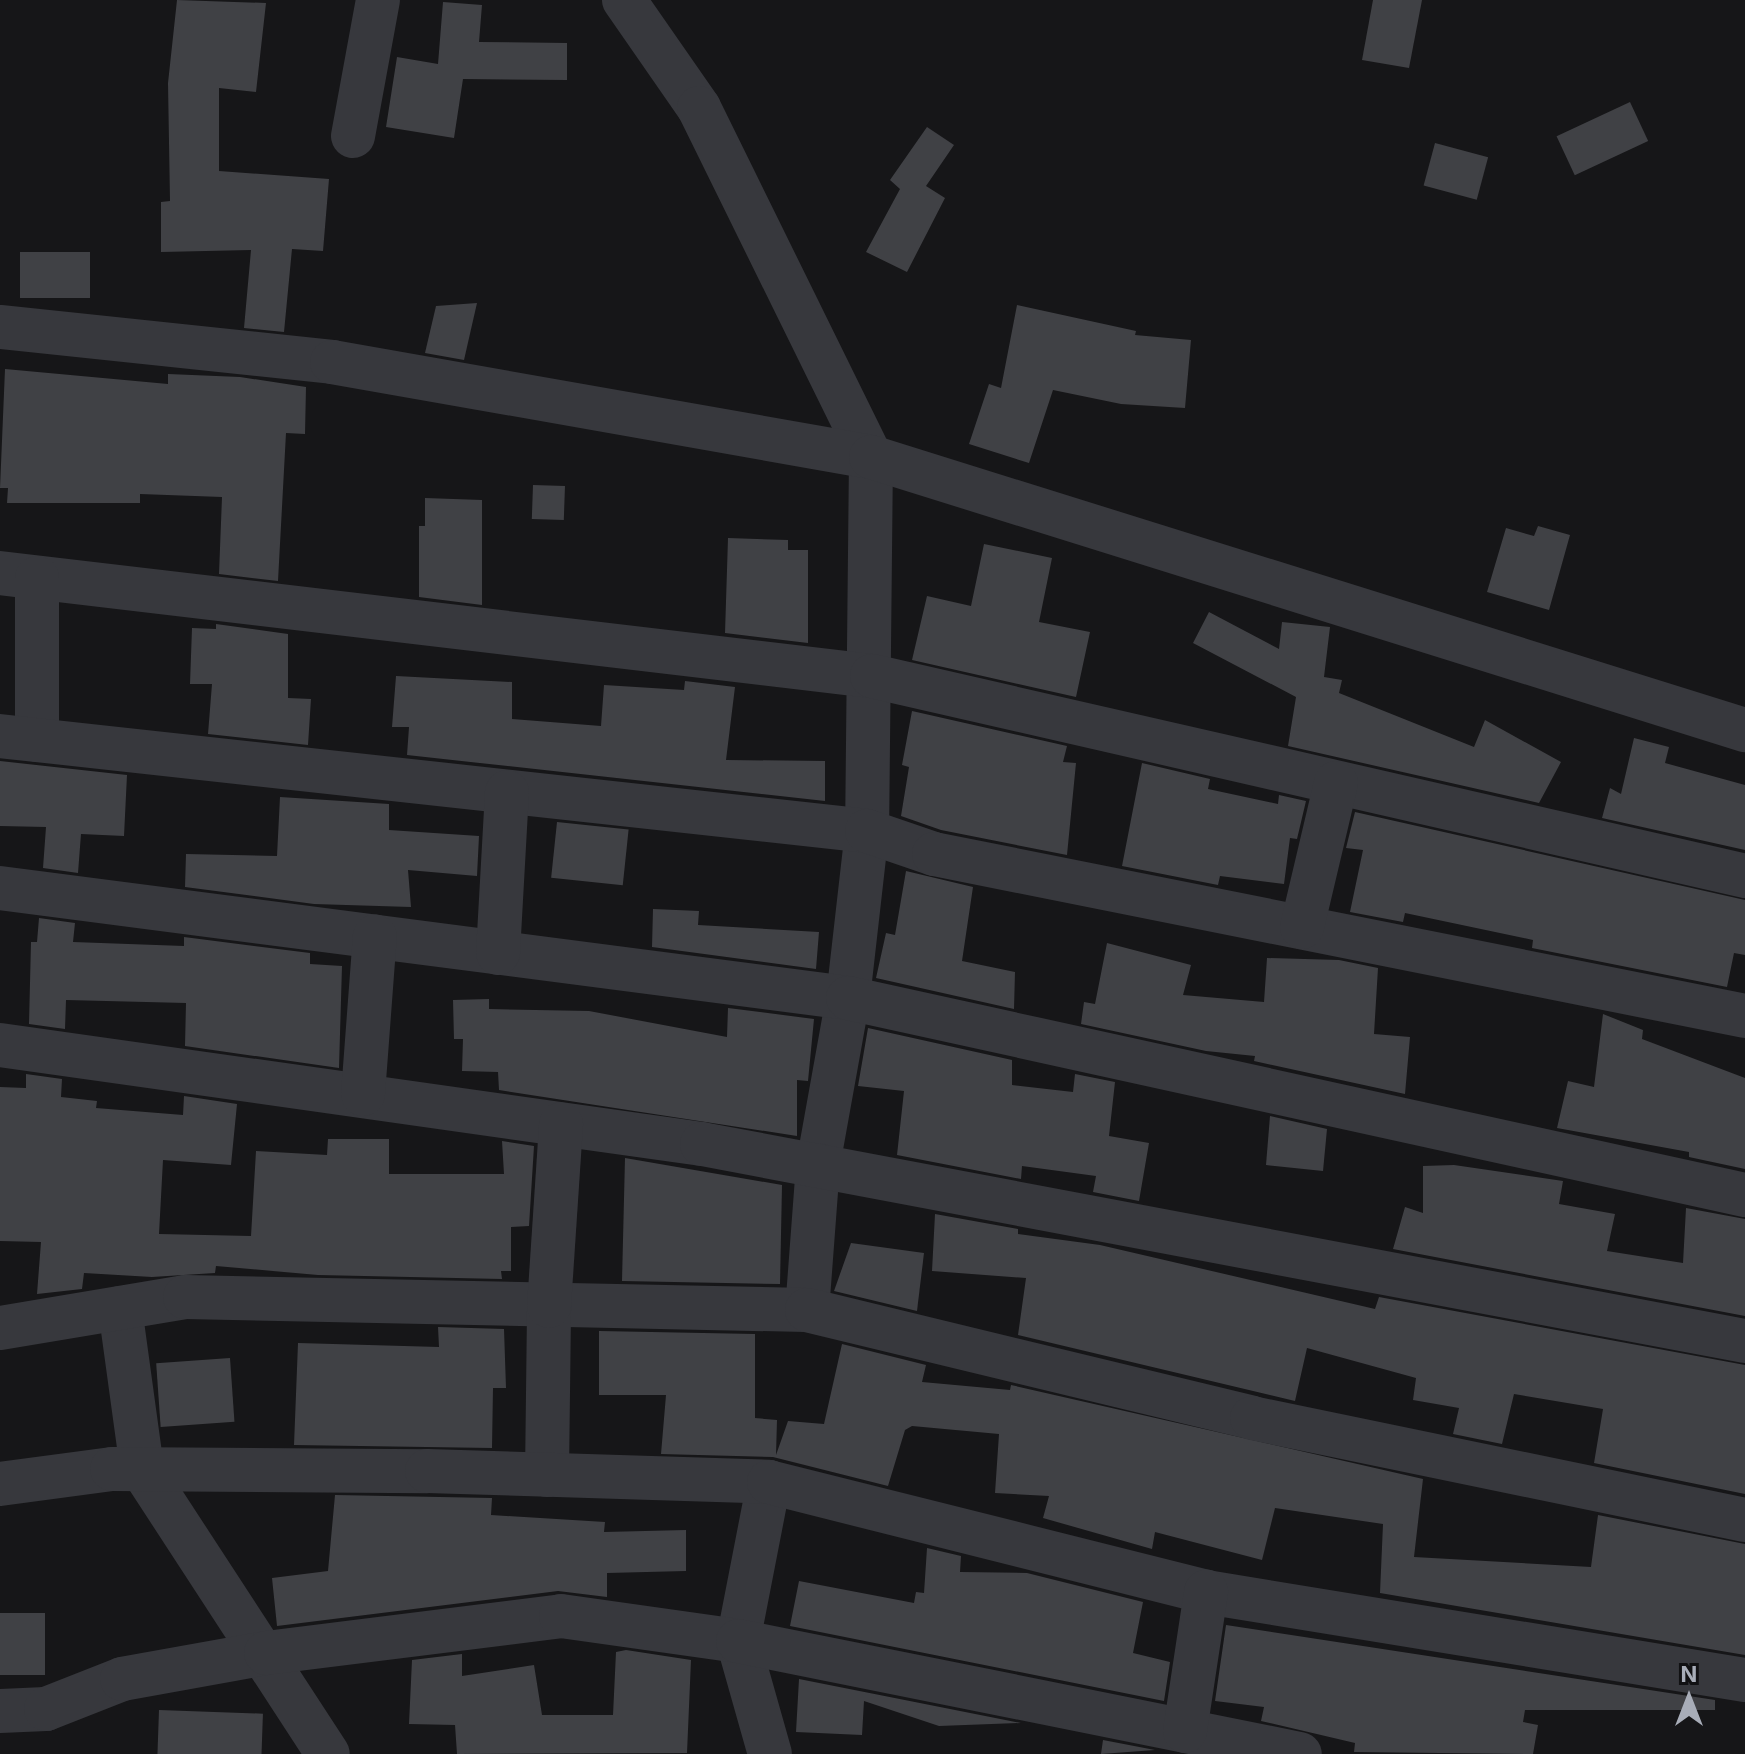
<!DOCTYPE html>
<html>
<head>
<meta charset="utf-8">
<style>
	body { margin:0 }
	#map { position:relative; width:1745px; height:1754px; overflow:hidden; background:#161618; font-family:Inter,sans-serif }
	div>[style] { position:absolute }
	.building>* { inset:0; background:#404145; transform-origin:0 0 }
	.street>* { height:44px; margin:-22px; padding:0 22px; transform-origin:22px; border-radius:22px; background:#37383d }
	span { translate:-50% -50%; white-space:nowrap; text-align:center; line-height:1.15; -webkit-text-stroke:8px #111113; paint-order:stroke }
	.north { position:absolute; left:1649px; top:1658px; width:80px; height:80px; -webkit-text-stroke:6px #111113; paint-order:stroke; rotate:0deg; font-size:22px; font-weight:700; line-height:32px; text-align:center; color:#a8adb8 }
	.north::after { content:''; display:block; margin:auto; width:28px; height:36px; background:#a8adb8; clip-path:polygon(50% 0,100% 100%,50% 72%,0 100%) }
</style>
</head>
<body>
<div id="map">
	<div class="building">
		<div style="clip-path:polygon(177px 0,266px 3px,256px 92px,219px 88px,219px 171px,329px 179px,323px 251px,292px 249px,284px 332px,244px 328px,251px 250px,161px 252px,161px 202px,170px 201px,168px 83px)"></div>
		<div style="clip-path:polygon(1373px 0,1422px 0,1409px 68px,1362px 60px)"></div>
		<div style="clip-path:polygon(443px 2px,482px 5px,479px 42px,567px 43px,567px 80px,463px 79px,454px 138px,386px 127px,397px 57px,438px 64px)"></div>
		<div style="left:1630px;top:102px;width:43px;height:81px;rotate:65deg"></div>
		<div style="clip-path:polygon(927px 127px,954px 145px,926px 186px,945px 198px,907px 272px,866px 252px,900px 189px,890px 180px)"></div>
		<div style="left:1435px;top:143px;width:55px;height:44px;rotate:15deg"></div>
		<div style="left:20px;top:252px;width:70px;height:46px"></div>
		<div style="clip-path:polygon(477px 303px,464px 360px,425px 353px,436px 306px)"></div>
		<div style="clip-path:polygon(1017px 305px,1136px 331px,1135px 335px,1191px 340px,1185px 408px,1121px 404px,1053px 390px,1029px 463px,969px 444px,989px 384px,1001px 388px)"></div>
		<div style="clip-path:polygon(5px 369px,168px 384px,168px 374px,240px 377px,306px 387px,305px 434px,286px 433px,278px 581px,219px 574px,222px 497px,140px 494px,140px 503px,7px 503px,8px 488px,0 488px)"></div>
		<div style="left:533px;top:485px;width:32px;height:34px;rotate:2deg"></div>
		<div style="clip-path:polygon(425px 498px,482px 500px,482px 605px,419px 597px,419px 526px,425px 526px)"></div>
		<div style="clip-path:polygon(1538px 526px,1570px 535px,1549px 610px,1487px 592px,1506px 528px,1534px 536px)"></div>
		<div style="clip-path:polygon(728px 538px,788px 540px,788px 550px,808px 550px,808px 643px,725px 633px)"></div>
		<div style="clip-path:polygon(984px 544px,1052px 558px,1039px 622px,1090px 632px,1076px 697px,912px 660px,927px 596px,971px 606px)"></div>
		<div style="clip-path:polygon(1209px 612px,1279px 649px,1282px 622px,1330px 627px,1324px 677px,1342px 680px,1339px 693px,1474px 747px,1485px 720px,1561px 762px,1539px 803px,1288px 746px,1296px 697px,1193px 643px)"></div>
		<div style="clip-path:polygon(216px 624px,288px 634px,288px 698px,311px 699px,308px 745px,208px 734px,212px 684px,190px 684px,192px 628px,216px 629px)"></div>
		<div style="clip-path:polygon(396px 676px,512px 682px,512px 719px,601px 726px,604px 685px,684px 690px,685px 681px,735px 687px,726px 760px,825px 761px,825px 801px,407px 755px,409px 727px,392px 727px)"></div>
		<div style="clip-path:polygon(912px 711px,1067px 746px,1063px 762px,1076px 763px,1067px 855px,941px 830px,901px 816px,909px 767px,902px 765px)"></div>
		<div style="clip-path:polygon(1634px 738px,1669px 747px,1665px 763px,1745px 785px,1745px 850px,1602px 818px,1610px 788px,1621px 794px)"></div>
		<div style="clip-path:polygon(0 761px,127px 775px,124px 836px,81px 834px,78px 873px,43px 868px,46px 827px,0 826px)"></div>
		<div style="clip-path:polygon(1142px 763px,1210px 779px,1208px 789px,1278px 804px,1279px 795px,1306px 801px,1297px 839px,1290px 838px,1284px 884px,1220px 876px,1218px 885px,1122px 866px)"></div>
		<div style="clip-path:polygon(280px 797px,389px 804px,389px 830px,479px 836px,477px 876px,408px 870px,411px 907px,314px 904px,185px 887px,186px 854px,277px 856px)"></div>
		<div style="clip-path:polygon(1355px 812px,1745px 900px,1745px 955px,1734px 953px,1727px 987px,1532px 948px,1533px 940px,1405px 913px,1403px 922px,1350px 912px,1363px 850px,1346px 848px)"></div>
		<div style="left:557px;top:822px;width:72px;height:56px;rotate:6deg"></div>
		<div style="clip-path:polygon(906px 871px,973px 887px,962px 961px,1015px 972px,1014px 1009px,876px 978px,886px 933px,895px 935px)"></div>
		<div style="clip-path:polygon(653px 909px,699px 911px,698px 925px,819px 932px,816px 969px,652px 947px)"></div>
		<div style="clip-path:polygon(39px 918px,75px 923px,73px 942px,184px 946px,184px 937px,310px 953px,310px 964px,342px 966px,339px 1068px,185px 1046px,186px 1003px,66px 1000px,65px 1029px,29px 1024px,31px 942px,37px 942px)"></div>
		<div style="clip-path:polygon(1107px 943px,1191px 965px,1183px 995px,1264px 1002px,1267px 958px,1339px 960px,1378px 968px,1374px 1034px,1410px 1037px,1405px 1094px,1254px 1061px,1255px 1056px,1206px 1051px,1081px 1024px,1084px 1002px,1095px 1004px)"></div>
		<div style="clip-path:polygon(489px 999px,489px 1009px,589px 1011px,727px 1037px,728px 1008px,814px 1019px,808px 1081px,797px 1080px,797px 1136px,499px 1090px,498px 1072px,462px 1071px,463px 1039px,454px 1039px,453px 1000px)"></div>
		<div style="clip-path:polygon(1603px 1014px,1643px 1030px,1642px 1039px,1745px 1078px,1745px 1169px,1689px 1157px,1689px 1152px,1557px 1128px,1568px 1081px,1594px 1087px)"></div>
		<div style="clip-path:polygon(868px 1028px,1012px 1060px,1012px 1085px,1073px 1092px,1075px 1074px,1115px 1082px,1109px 1136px,1149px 1143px,1139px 1201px,1093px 1192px,1096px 1176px,1022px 1166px,1021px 1179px,897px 1155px,904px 1091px,858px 1086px)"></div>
		<div style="clip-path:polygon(26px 1074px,62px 1079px,61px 1097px,97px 1101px,96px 1108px,183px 1115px,184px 1096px,237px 1104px,231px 1165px,163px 1160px,159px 1234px,251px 1236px,256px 1151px,327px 1155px,328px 1139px,389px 1139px,389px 1174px,504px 1174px,502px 1141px,534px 1146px,529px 1226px,511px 1227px,511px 1271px,501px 1271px,502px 1279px,318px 1275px,216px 1266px,215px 1273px,152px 1277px,84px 1273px,82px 1289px,37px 1294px,41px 1242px,0 1241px,0 1087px,26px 1088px)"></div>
		<div style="clip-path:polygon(1270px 1116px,1327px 1129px,1323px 1171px,1266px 1165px)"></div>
		<div style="clip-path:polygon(625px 1158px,782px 1185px,780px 1284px,622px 1281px)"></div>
		<div style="clip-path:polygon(1454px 1165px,1563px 1181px,1559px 1204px,1615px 1214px,1607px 1251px,1683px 1263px,1686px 1208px,1745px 1219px,1745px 1316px,1393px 1249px,1405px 1207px,1423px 1213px,1423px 1166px)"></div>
		<div style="clip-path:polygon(935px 1214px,1018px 1229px,1018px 1234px,1100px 1245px,1375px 1309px,1379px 1297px,1745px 1365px,1745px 1494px,1594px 1463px,1603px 1409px,1514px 1394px,1502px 1444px,1453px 1434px,1459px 1408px,1413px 1400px,1416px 1378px,1307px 1348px,1295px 1401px,1018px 1335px,1026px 1278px,932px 1271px)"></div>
		<div style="clip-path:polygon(851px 1243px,924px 1253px,917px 1311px,834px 1291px)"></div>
		<div style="clip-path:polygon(438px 1327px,504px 1329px,506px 1388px,493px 1388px,492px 1448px,294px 1445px,298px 1343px,439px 1347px)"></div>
		<div style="clip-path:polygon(599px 1331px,755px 1334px,755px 1418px,777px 1420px,776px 1455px,788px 1421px,824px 1424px,842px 1344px,926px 1365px,922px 1382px,1010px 1390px,1011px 1385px,1423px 1479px,1414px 1557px,1591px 1567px,1598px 1515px,1745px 1544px,1745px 1655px,1380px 1593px,1383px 1524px,1275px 1508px,1262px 1560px,1155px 1532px,1152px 1549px,1043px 1518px,1049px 1496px,995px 1493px,999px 1434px,912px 1426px,905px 1430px,888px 1486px,773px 1457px,661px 1454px,666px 1395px,599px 1395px)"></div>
		<div style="left:230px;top:1358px;width:64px;height:74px;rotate:86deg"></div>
		<div style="clip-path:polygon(335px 1495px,492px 1498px,491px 1515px,605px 1522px,604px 1532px,686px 1530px,686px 1571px,607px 1573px,607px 1597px,558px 1591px,277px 1626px,272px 1578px,328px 1571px)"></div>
		<div style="clip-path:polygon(927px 1548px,961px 1556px,960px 1572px,1027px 1573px,1143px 1602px,1133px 1653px,1170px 1662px,1164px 1701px,790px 1626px,799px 1581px,914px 1603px,916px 1592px,924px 1593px)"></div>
		<div style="left:0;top:1613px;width:45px;height:62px"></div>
		<div style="clip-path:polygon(1226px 1625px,1715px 1700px,1715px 1710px,1525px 1710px,1523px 1722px,1538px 1725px,1533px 1754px,1354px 1752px,1355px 1743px,1261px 1721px,1264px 1707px,1215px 1701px)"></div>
		<div style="clip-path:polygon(626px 1650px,691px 1660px,687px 1753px,457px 1754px,455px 1725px,409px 1724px,412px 1660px,462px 1654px,462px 1676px,534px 1665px,542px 1715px,613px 1715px,616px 1652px)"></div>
		<div style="clip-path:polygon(799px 1679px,1021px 1723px,939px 1726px,864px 1701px,862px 1735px,796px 1732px)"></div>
		<div style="left:159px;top:1710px;width:104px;height:44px;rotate:2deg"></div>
		<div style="clip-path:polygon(1103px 1740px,1155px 1750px,1101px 1754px)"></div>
	</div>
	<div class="street">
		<div style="left:624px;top:0;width:131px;rotate:55.2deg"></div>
		<div style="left:699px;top:108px;width:389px;rotate:63.8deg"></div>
		<div style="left:871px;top:457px;width:374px;rotate:90.6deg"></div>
		<div style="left:867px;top:831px;width:168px;rotate:96.5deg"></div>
		<div style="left:848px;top:998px;width:170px;rotate:100.2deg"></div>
		<div style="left:818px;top:1165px;width:145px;rotate:94.3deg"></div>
		<div style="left:353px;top:136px;width:138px;rotate:-79.6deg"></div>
		<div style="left:0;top:327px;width:334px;rotate:6deg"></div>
		<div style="left:332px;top:362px;width:547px;rotate:10deg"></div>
		<div style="left:871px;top:457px;width:916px;rotate:17.35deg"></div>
		<div style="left:0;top:573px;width:878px;rotate:6.74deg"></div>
		<div style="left:872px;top:676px;width:896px;rotate:12.9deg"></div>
		<div style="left:37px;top:578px;width:162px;rotate:90deg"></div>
		<div style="left:0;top:736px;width:872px;rotate:6.25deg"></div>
		<div style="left:867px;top:831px;width:71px;rotate:18.9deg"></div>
		<div style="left:934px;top:854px;width:827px;rotate:11.3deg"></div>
		<div style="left:0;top:888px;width:855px;rotate:7.39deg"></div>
		<div style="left:848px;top:998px;width:918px;rotate:12.39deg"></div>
		<div style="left:1302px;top:927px;width:148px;rotate:-76.7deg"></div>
		<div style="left:498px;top:953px;width:161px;rotate:-86.8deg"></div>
		<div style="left:0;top:1045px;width:709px;rotate:8.03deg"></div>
		<div style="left:702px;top:1144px;width:1061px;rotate:10.7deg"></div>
		<div style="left:363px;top:1094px;width:158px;rotate:-85.7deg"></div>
		<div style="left:120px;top:1308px;width:162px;rotate:82.2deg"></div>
		<div style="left:142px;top:1469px;width:340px;rotate:56.9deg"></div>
		<div style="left:0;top:1328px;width:188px;rotate:-9.5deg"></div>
		<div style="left:185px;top:1297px;width:622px;rotate:1.2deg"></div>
		<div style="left:807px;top:1310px;width:458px;rotate:13.6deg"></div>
		<div style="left:1252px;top:1418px;width:503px;rotate:11.69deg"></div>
		<div style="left:547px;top:1475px;width:169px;rotate:-89.3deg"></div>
		<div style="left:549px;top:1306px;width:182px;rotate:-86.2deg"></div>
		<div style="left:769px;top:1482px;width:162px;rotate:101deg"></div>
		<div style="left:738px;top:1641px;width:117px;rotate:74.2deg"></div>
		<div style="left:0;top:1484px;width:113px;rotate:-7.6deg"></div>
		<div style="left:112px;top:1469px;width:315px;rotate:0.4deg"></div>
		<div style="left:427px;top:1471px;width:342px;rotate:1.8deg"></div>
		<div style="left:769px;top:1482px;width:451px;rotate:14.1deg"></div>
		<div style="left:1206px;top:1592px;width:546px;rotate:9.27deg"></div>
		<div style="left:0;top:1711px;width:46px;rotate:-2.5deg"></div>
		<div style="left:46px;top:1709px;width:82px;rotate:-21.5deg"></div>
		<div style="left:122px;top:1679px;width:146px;rotate:-10.2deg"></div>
		<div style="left:266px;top:1653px;width:297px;rotate:-7.1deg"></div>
		<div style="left:561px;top:1616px;width:179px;rotate:8deg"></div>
		<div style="left:738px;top:1641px;width:573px;rotate:11.37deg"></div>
		<div style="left:1185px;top:1731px;width:141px;rotate:-81.4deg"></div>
	</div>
	<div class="north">N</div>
</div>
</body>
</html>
